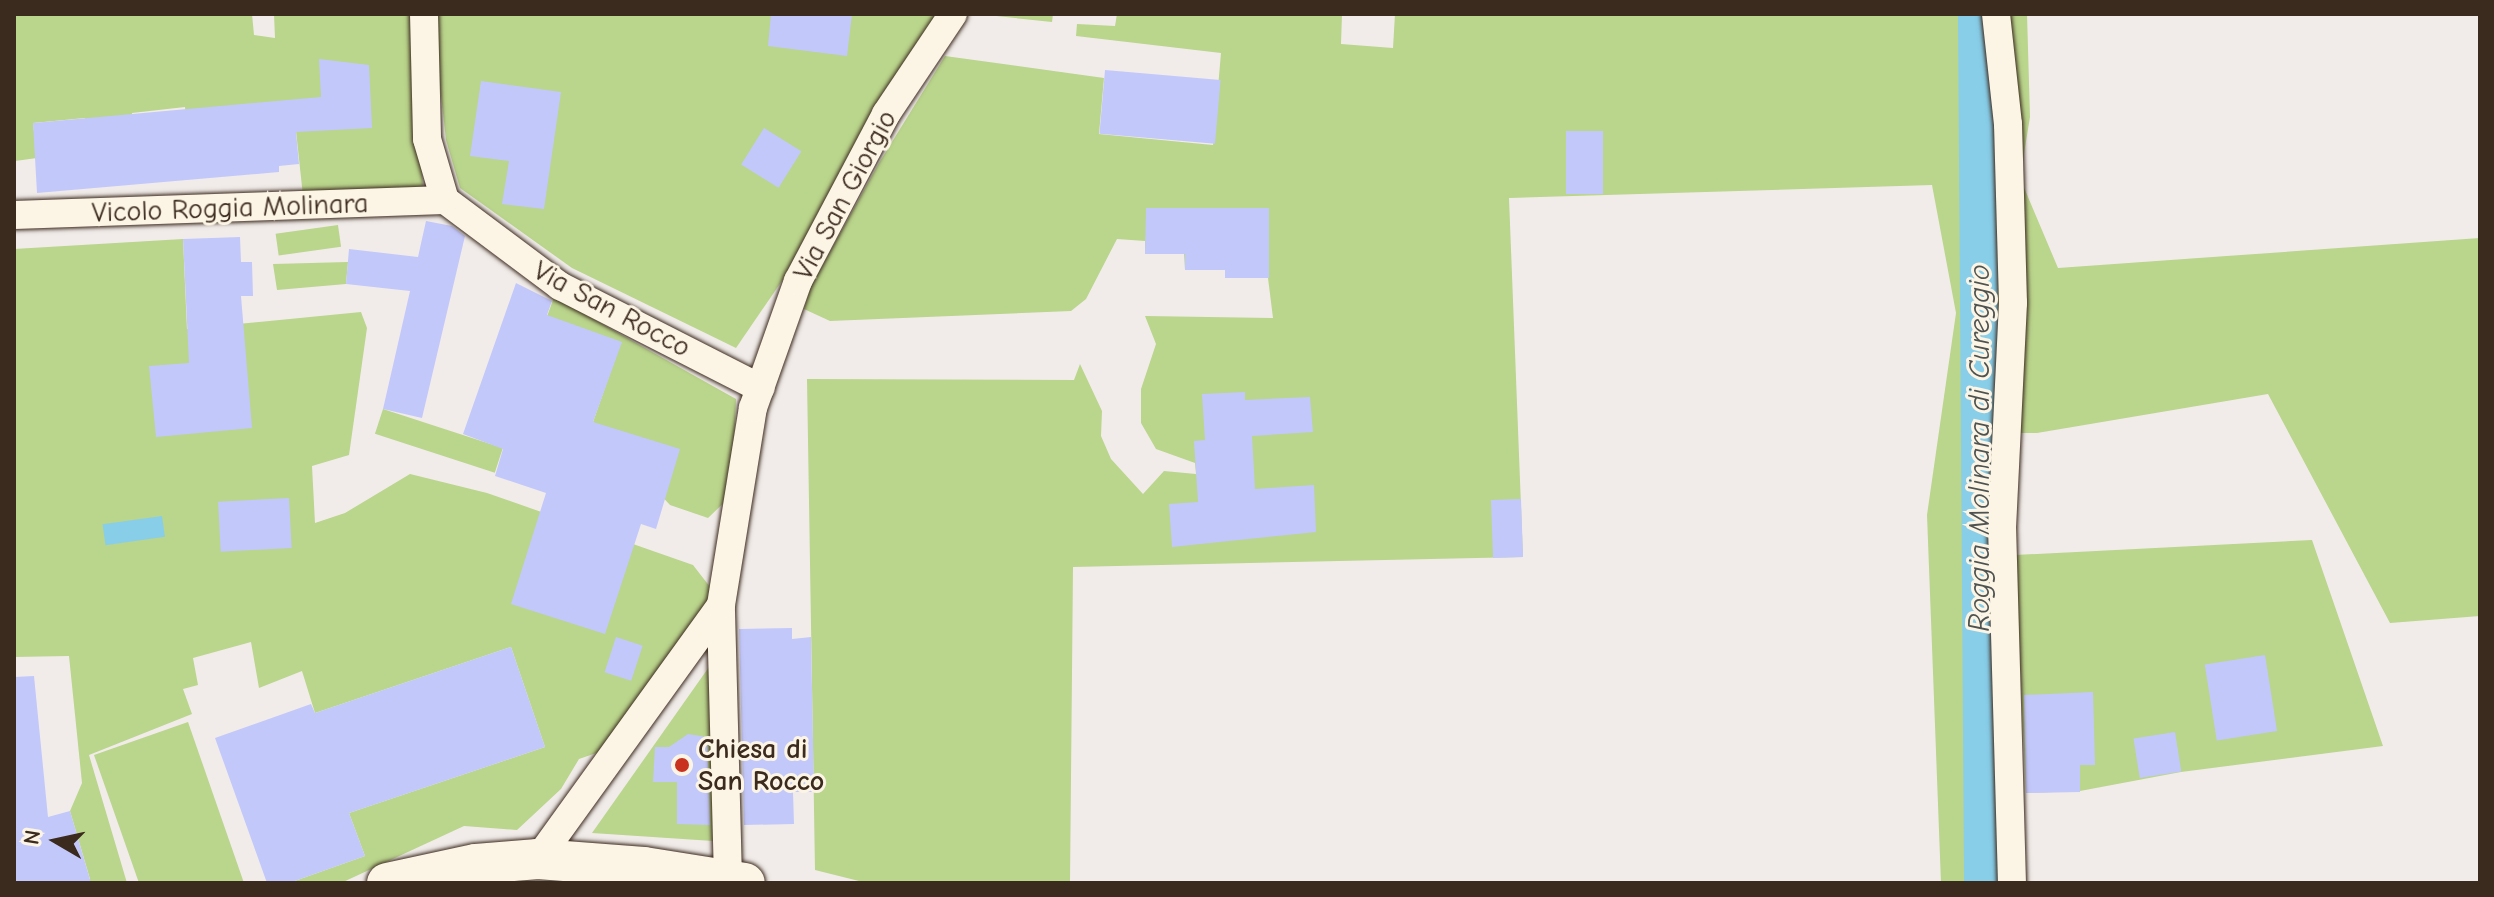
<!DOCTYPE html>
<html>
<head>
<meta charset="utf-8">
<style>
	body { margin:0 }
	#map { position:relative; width:2494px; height:897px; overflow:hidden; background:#f1ece9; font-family:"Comic Neue",sans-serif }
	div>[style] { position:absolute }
	.green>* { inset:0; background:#bad58c; transform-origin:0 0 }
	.water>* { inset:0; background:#88cee9; transform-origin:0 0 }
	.canal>* { height:38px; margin:-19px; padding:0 19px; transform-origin:19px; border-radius:19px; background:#88cee9 }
	.building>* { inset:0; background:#c3c8fa; transform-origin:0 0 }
	.roads { filter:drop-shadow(0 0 2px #3b2a1e) drop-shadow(0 0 2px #3b2a1e) }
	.minor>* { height:28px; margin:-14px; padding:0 14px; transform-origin:14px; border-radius:14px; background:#fcf5e5 }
	.secondary>* { height:40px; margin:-20px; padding:0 20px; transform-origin:20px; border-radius:20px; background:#fcf5e5 }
	.dots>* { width:22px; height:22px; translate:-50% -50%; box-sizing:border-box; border:4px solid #fcf5e5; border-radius:50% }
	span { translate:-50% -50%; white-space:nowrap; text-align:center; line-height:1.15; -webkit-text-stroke:6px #fcf5e5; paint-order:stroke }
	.street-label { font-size:28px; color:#3b2a1e }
	.poi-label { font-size:28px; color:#3b2a1e; font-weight:700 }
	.left { translate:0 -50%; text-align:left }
	.water-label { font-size:30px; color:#4e5351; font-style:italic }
	.frame { position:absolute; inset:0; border:16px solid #3b2a1e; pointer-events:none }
	.north { position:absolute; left:16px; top:801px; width:80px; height:80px; -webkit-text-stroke:6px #fcf5e5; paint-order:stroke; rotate:279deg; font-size:22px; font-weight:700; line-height:32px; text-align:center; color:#3b2a1e }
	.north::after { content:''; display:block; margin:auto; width:28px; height:36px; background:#3b2a1e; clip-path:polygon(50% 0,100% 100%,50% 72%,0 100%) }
</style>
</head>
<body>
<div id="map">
	<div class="green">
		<div style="clip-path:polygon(14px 14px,252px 14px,254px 35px,275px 38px,274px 14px,415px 14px,423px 190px,303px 196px,296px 131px,188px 144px,185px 107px,132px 113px,135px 147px,89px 152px,85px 118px,33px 123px,37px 158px,15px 161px,14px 178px)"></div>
		<div style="clip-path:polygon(432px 14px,939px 14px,786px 275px,736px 348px,572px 268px,460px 188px,446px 140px)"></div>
		<div style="clip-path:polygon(977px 14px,1053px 14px,1052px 22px)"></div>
		<div style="clip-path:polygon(1117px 14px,1342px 14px,1341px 44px,1393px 48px,1395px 14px,2027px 14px,2030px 117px,2020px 178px,2058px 268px,2480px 238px,2480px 616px,2390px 623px,2268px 394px,2037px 433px,1990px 433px,2000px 883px,1941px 883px,1927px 515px,1956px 313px,1932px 185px,1509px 198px,1523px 557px,1073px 567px,1070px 883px,867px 883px,815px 870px,807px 379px,1074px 380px,1080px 364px,1102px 411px,1101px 436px,1111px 459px,1143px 494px,1164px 471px,1196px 474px,1195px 463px,1156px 449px,1141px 423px,1141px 389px,1156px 344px,1145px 316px,1273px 318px,1268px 278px,1225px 278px,1225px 270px,1185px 270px,1184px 254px,1145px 254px,1145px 241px,1117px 239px,1086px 299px,1071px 311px,830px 321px,804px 309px,810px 288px,879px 163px,945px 56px,1104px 78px,1099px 134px,1213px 145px,1221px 53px,1076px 36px,1077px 24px,1115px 26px)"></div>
		<div style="left:338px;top:225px;width:22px;height:63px;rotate:82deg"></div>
		<div style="clip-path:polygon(183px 239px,187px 329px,361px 312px,367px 328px,349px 455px,312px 466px,315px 523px,345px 513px,410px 474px,487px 493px,693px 565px,714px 592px,602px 751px,579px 759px,561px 789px,517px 830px,464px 826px,341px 883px,289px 883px,365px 856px,349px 813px,545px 747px,511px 647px,315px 713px,302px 671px,259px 688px,251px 642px,193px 658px,198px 685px,183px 689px,192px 714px,89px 755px,127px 883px,78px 883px,90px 879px,70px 811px,82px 783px,69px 656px,14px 657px,14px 249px)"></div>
		<div style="clip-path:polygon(348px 262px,346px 284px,277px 290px,273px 264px)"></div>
		<div style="clip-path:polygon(554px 297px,736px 399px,732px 495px,708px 518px,670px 505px,593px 422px,621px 342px,531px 361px)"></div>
		<div style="left:383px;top:409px;width:126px;height:26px;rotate:18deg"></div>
		<div style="clip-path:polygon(2312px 540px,2383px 746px,2181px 772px,2080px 791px,2026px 793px,2015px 555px)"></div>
		<div style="clip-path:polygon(709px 667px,713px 841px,592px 833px)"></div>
		<div style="clip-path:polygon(188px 722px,244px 883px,139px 883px,94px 755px)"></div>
	</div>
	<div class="water">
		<div style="left:162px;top:516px;width:21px;height:60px;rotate:82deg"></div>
	</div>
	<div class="canal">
		<div style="left:1977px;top:14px;width:869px;rotate:89.6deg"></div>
	</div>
	<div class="building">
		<div style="clip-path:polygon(771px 14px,852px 14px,847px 56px,768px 46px)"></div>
		<div style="clip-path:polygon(319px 59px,369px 65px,372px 128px,296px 132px,299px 164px,279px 166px,279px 172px,37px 193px,33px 123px,321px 97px)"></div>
		<div style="left:1105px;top:70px;width:116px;height:64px;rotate:5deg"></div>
		<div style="clip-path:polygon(481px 81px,561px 92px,544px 209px,502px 204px,509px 161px,470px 156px)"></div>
		<div style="left:764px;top:128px;width:44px;height:43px;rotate:32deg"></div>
		<div style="left:1566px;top:131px;width:37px;height:63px"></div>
		<div style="clip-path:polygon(1146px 208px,1269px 208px,1269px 278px,1225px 278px,1225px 270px,1185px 270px,1185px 254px,1145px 254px)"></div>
		<div style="clip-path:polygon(426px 221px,452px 226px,465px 236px,422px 418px,383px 409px,410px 291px,346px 284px,349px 249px,418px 257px)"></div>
		<div style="clip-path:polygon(240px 237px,241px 262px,252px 262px,253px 296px,241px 296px,252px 428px,156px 437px,149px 366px,189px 363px,183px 239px)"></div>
		<div style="clip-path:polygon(516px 283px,552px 301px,547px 315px,622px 342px,593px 422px,680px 449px,656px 529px,641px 524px,605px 634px,511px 604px,546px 493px,495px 476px,503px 449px,463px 434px)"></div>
		<div style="clip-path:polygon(1245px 392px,1245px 400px,1310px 397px,1313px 432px,1252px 436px,1255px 489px,1314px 485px,1316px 532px,1172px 547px,1169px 504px,1198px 502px,1194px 441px,1205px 440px,1202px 394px)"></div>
		<div style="left:289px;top:498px;width:50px;height:71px;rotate:87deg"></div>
		<div style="left:1521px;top:499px;width:58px;height:30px;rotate:88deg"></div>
		<div style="clip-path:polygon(792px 628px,792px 639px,811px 637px,814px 792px,793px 792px,794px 824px,744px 825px,739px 629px)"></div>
		<div style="left:616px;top:637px;width:28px;height:37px;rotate:18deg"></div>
		<div style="clip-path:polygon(511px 647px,545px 747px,349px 813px,365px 856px,289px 883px,267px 883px,215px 738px,311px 704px,315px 713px)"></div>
		<div style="left:2265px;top:655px;width:77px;height:61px;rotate:81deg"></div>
		<div style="clip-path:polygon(34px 676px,48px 817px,70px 811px,91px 883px,14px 883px,14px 677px)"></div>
		<div style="clip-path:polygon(2093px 692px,2095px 765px,2080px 765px,2080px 792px,2026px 793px,2024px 695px)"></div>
		<div style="left:2175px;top:732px;width:40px;height:42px;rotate:81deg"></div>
		<div style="clip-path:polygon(688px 734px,707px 737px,710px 825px,677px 824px,677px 782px,653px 782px,655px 747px,669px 747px)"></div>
	</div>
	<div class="roads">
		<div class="minor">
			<div style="left:424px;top:14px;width:125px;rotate:88.6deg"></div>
			<div style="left:427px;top:139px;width:64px;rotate:73.6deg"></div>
			<div style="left:445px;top:200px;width:144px;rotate:36.8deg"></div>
			<div style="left:560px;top:286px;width:225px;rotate:27deg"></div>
			<div style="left:1996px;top:14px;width:111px;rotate:83.8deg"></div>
			<div style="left:2008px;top:124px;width:179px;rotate:88.4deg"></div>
			<div style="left:2013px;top:303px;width:223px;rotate:92.8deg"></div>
			<div style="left:2002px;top:526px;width:357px;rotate:88.4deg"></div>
			<div style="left:14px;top:215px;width:431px;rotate:-2deg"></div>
			<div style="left:538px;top:859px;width:313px;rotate:-54.2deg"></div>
			<div style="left:728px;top:879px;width:274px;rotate:-91.5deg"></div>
			<div style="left:721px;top:605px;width:200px;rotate:-80.8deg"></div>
			<div style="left:753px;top:408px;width:135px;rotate:-70.5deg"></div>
			<div style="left:798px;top:281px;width:189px;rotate:-62.2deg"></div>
			<div style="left:886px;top:114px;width:120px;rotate:-56.2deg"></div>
		</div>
		<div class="secondary">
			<div style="left:387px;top:883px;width:91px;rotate:-12.1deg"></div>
			<div style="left:476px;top:864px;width:62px;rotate:-4.6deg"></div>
			<div style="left:538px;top:859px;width:106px;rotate:4.3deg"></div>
			<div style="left:644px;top:867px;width:102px;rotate:9deg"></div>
		</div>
	</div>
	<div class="dots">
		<div style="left:682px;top:765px;background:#c8321e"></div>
	</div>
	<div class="street-label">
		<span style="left:845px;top:195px;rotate:-62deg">Via San Giorgio</span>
		<span style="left:230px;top:208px;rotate:-2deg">Vicolo Roggia Molinara</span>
		<span style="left:612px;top:309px;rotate:28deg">Via San Rocco</span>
	</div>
	<div class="poi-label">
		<span class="left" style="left:698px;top:765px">Chiesa di<br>San Rocco</span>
	</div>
	<div class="water-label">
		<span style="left:1980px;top:448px;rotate:-90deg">Roggia Molinara di Cureggio</span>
	</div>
	<div class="frame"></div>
	<div class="north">N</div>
</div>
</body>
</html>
